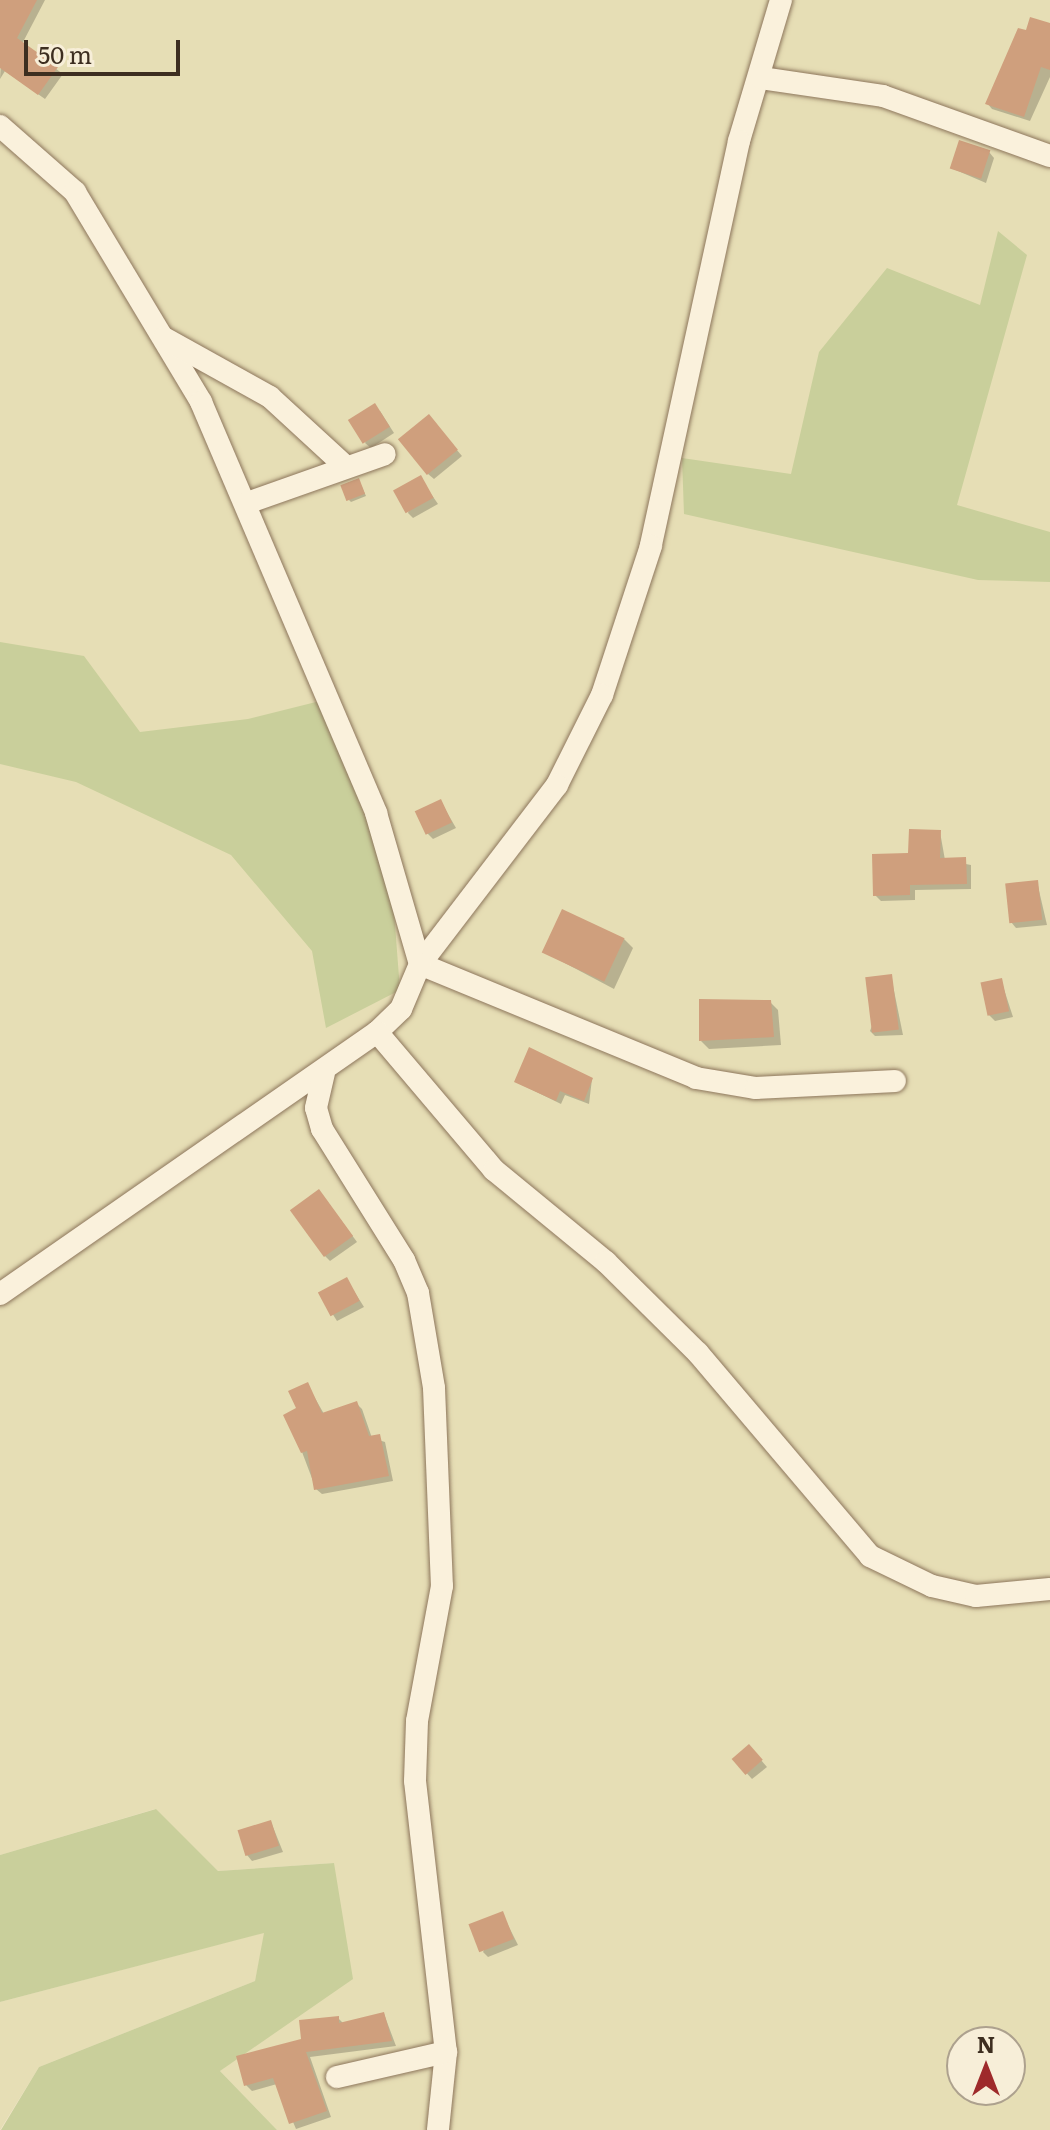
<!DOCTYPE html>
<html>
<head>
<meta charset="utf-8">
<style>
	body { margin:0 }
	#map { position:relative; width:1050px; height:2130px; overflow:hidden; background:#f0e4c8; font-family:Literata,serif }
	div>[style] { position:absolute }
	.farmland>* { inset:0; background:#e6deb5 }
	.green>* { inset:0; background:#c9cf9b }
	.shadow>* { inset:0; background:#0003 }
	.building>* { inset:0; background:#cf9f7d; transform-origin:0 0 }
	.roads { filter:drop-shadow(0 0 2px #8d765c) drop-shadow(0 0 2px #8d765c) }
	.street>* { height:22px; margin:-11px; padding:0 11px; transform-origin:11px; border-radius:11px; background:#faf1dc }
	span { translate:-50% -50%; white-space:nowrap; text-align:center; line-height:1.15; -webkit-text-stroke:8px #f7eed8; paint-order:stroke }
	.north { position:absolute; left:946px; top:2026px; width:80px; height:80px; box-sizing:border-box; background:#f7eed8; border:2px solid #ada18e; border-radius:50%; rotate:0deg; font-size:22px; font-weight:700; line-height:32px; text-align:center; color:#3d2e20 }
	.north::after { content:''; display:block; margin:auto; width:28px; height:36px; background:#9e2a2b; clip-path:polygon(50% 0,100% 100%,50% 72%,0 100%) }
	.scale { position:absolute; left:24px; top:40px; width:156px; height:36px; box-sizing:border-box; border:4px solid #3d2e20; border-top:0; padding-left:10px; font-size:24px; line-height:28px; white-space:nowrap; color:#3d2e20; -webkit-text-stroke:6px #f7eed8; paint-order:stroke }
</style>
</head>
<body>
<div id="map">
	<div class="farmland">
		<div style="clip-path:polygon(evenodd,0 0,1050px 0,1050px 2130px,277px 2130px,220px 2071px,282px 2022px,334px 1863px,218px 1871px,155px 1809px,0 1855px,0 0,962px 2042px,1010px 2042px,1010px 2090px,962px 2090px,962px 2042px)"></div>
		<div style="clip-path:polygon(265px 1932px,255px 1981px,39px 2067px,0 2130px,0 2002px)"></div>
	</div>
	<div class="green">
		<div style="clip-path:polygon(998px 231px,1027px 255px,957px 505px,1050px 532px,1050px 582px,978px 580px,684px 514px,682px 458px,791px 474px,819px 352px,887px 268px,980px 305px)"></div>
		<div style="clip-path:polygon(0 642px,84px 656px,140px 732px,248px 719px,328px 699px,390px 860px,400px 990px,326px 1028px,312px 951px,231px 855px,76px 782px,0 764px)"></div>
		<div style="clip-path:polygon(156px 1809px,218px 1871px,334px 1863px,353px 1979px,220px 2071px,277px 2130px,1px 2130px,39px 2067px,255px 1981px,264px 1933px,0 2002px,0 1855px)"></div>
	</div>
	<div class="shadow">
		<div style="clip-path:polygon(5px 0,45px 0,22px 44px,63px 74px,45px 99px,5px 71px,0 79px)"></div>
		<div style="clip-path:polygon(1050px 25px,1050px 77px,1030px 121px,992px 109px,987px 103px,1027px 33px)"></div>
		<div style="clip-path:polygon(989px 152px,994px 158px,986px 183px,951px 168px)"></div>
		<div style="clip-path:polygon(380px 411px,394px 433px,371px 448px,365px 443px)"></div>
		<div style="clip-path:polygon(434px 423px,462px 456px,434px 479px,428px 474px)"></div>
		<div style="clip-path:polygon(420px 478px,438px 504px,413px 518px,408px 513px)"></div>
		<div style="clip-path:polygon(360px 483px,366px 496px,351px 502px,349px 500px)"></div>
		<div style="clip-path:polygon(441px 802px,456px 828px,433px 839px,427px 833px)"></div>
		<div style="clip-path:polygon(940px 832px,945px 860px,971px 865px,971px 889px,915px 890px,915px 900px,881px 901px,875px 895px,910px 855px)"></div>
		<div style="clip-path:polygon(1037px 882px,1047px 925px,1016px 928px,1011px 922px)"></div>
		<div style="clip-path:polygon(624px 939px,633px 948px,614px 989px,544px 952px)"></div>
		<div style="clip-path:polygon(891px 976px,903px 1035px,875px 1036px,870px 1031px)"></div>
		<div style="clip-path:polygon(1001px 980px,1013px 1017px,995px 1021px,989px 1015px)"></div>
		<div style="clip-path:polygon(770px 1002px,778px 1010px,781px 1045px,709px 1049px,701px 1041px)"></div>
		<div style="clip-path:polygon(592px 1079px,589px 1104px,565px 1095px,561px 1104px,516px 1082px)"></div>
		<div style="clip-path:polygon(324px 1197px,357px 1242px,330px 1261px,324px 1255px)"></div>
		<div style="clip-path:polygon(347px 1280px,364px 1307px,337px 1321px,320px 1294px)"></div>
		<div style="clip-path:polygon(307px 1384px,324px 1414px,356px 1403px,362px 1409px,372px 1438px,385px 1442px,393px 1481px,322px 1494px,316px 1489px,302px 1452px,299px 1408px)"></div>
		<div style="clip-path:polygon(754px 1752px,767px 1767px,752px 1779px,734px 1759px)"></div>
		<div style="clip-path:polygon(271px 1822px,283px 1852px,252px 1861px,247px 1855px)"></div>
		<div style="clip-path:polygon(502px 1913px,518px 1945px,488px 1957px,483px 1952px)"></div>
		<div style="clip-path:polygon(384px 2014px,396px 2046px,310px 2057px,331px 2117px,296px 2129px,277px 2084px,252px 2091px,246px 2085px,338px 2018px,344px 2024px)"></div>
	</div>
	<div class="building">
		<div style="clip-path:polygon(0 0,37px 0,17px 38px,58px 67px,38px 95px,0 68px)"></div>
		<div style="clip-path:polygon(1030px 17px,1050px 23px,1050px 70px,1041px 67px,1024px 117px,985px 104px,1018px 28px,1026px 30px)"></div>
		<div style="left:959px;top:140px;width:33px;height:30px;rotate:18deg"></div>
		<div style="left:375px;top:403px;width:28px;height:32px;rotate:58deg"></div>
		<div style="left:429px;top:414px;width:46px;height:40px;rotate:51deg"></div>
		<div style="left:421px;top:475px;width:26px;height:32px;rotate:61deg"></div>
		<div style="left:359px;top:478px;width:17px;height:20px;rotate:69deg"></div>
		<div style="left:441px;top:799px;width:26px;height:29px;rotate:65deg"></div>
		<div style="clip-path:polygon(909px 829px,941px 830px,940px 858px,966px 857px,967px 884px,910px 885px,910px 895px,873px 896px,872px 854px,908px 853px)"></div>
		<div style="left:1038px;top:880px;width:40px;height:33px;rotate:84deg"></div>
		<div style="left:562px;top:909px;width:69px;height:48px;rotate:25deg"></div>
		<div style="left:892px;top:974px;width:56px;height:27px;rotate:83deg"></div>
		<div style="left:1002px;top:978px;width:34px;height:22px;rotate:78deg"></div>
		<div style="clip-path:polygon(699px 999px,771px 1000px,774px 1037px,699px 1041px)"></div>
		<div style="clip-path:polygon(529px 1047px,593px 1078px,584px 1101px,560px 1091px,556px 1101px,514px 1082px)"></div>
		<div style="left:319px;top:1189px;width:58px;height:36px;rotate:54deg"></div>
		<div style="left:347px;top:1277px;width:27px;height:33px;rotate:62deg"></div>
		<div style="clip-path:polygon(308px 1382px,322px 1413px,357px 1401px,369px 1436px,380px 1434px,389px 1476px,314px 1490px,307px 1451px,301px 1453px,283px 1415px,296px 1408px,288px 1391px)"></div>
		<div style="left:749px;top:1744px;width:21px;height:23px;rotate:49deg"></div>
		<div style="left:271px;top:1820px;width:27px;height:35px;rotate:73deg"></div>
		<div style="left:503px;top:1911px;width:30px;height:37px;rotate:69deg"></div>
		<div style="clip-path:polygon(384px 2012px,392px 2041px,306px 2052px,327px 2111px,289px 2124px,273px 2078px,244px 2086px,236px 2056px,301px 2039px,299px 2020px,339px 2016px,339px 2023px)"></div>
	</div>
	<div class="roads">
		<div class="street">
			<div style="left:781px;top:0;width:147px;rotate:106.6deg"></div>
			<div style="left:739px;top:141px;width:414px;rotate:102.3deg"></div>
			<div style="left:651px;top:546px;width:157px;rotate:108.2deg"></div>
			<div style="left:602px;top:695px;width:101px;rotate:116.6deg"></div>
			<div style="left:557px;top:785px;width:225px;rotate:127.4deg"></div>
			<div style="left:420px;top:964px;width:299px;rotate:22.4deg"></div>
			<div style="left:696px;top:1078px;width:61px;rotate:9.5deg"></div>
			<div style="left:756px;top:1088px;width:139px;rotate:-2.9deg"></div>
			<div style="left:761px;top:78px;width:123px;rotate:8.4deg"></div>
			<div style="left:883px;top:96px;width:177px;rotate:19.8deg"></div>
			<div style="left:0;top:126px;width:100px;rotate:41.3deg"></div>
			<div style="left:75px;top:192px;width:245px;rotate:59deg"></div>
			<div style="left:201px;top:402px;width:447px;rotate:66.9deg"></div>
			<div style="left:376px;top:813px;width:157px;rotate:73.8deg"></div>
			<div style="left:420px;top:964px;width:49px;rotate:112.9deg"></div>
			<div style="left:401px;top:1009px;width:33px;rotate:136deg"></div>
			<div style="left:377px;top:1032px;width:459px;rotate:145.2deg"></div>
			<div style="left:164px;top:338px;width:121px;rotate:29.1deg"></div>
			<div style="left:270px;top:397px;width:100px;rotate:42.6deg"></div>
			<div style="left:247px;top:503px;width:146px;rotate:-19.5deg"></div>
			<div style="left:377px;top:1032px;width:181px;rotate:49.7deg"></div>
			<div style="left:494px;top:1170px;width:145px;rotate:39.4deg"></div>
			<div style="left:606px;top:1262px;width:129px;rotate:44.7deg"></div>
			<div style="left:698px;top:1353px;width:266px;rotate:49.7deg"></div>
			<div style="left:870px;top:1556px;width:69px;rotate:25.8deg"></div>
			<div style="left:932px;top:1586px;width:45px;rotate:12.8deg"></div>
			<div style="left:976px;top:1596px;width:74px;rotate:-5.4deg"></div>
			<div style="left:324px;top:1073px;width:36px;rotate:103deg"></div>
			<div style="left:316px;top:1108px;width:22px;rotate:74deg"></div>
			<div style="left:322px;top:1129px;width:155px;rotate:58deg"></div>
			<div style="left:404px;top:1260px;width:36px;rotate:67deg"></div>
			<div style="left:418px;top:1293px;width:96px;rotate:80.4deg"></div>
			<div style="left:434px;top:1388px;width:198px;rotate:87.7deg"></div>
			<div style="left:442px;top:1586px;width:137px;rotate:100.5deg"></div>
			<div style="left:417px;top:1721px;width:60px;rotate:91.9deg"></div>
			<div style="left:415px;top:1781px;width:273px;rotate:83.5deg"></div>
			<div style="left:446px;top:2052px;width:78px;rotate:95.9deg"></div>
			<div style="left:337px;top:2077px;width:112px;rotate:-12.9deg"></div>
		</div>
	</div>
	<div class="north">N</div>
	<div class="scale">50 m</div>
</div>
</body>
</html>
